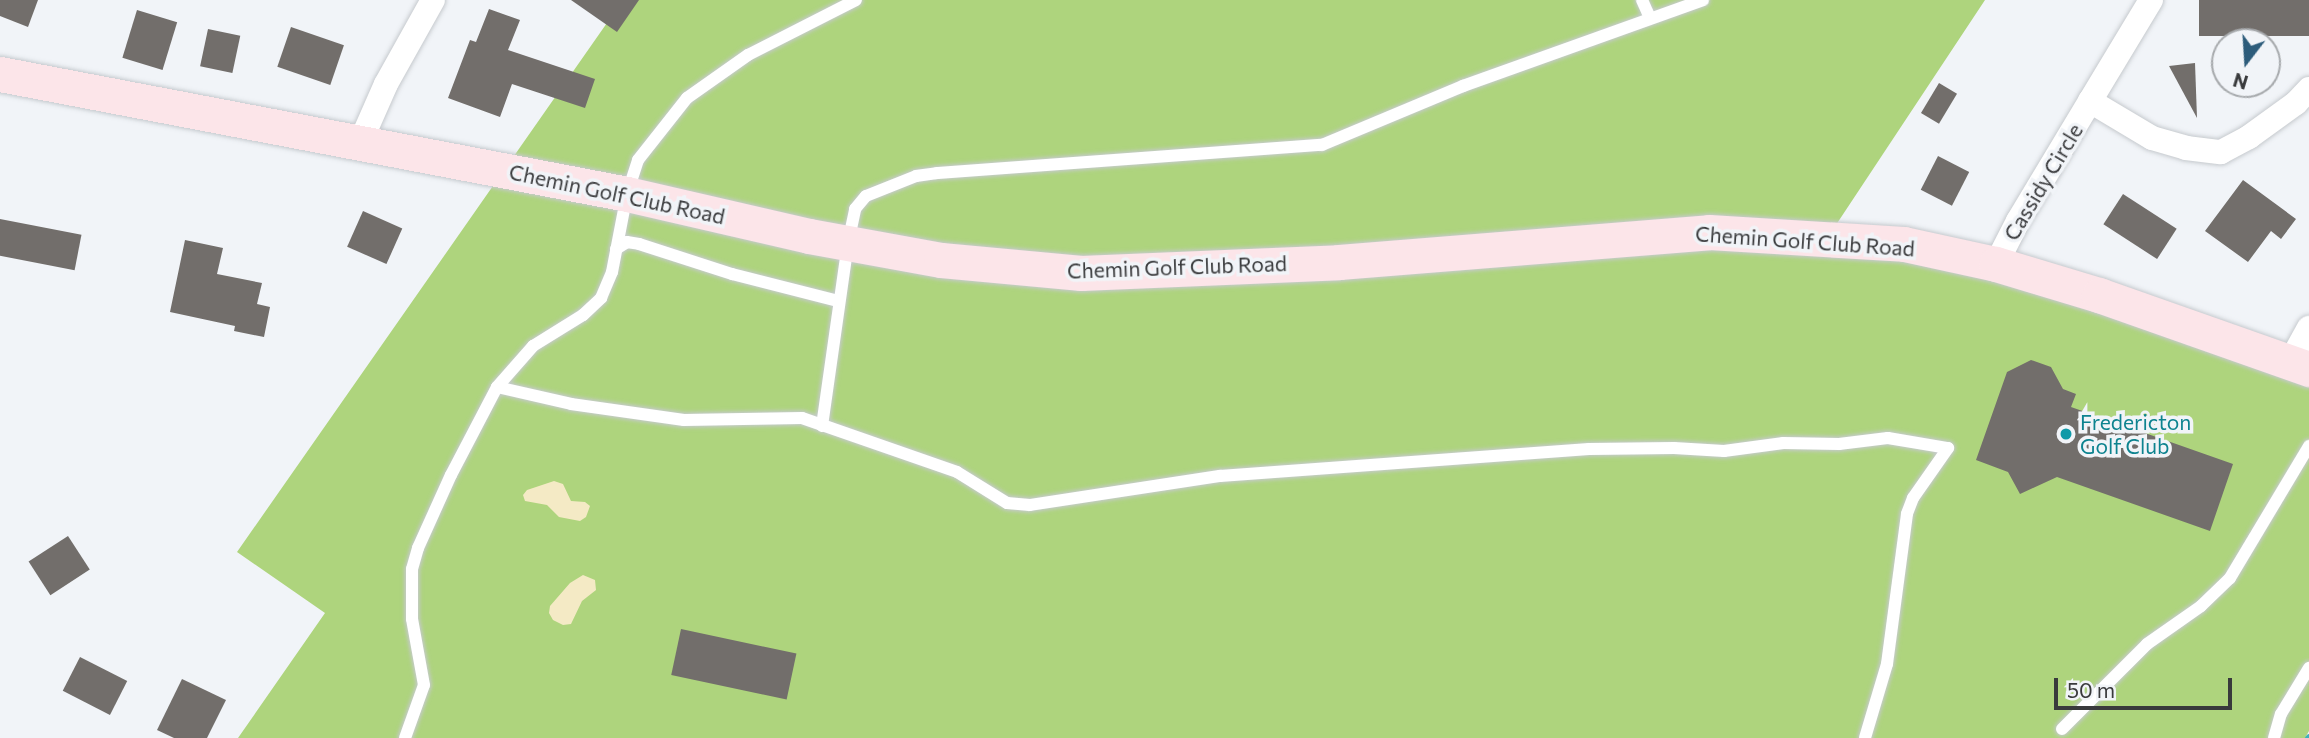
<!DOCTYPE html>
<html>
<head>
<meta charset="utf-8">
<style>
	body { margin:0 }
	#map { position:relative; width:2309px; height:738px; overflow:hidden; background:#f1f4f8; font-family:Commissioner,sans-serif }
	div>[style] { position:absolute }
	[style*='--x'] { left:calc(var(--x)*1px); top:calc(var(--y)*1px); width:calc(var(--w)*1px); rotate:calc(var(--a)*1deg) }
	.green>* { inset:0; background:#aed47d }
	.sand>* { inset:0; background:#f4eac5 }
	.stream>* { height:7px; margin:-3.5px; padding:0 3.5px; transform-origin:3.5px; border-radius:3.5px; background:#3fb0ba }
	.building>* { inset:0; background:#726e6b; transform-origin:0 0 }
	.roads { filter:drop-shadow(0 0 2px #c6cace) drop-shadow(0 0 2px #c6cace) }
	.lane>* { height:12px; margin:-6px; padding:0 6px; transform-origin:6px; border-radius:6px; background:#fff }
	.street>* { height:24px; margin:-12px; padding:0 12px; transform-origin:12px; border-radius:12px; background:#fff }
	.secondary>* { height:35px; margin:-17.5px; padding:0 17.5px; transform-origin:17.5px; border-radius:17.5px; background:#fce5e9 }
	.dots>* { width:19px; height:19px; translate:-50% -50%; box-sizing:border-box; border:4px solid #f1f4f8; border-radius:50% }
	span { translate:-50% -50%; white-space:nowrap; text-align:center; line-height:1.15; -webkit-text-stroke:7px #f1f4f8; paint-order:stroke }
	.street-label { font-size:21px; color:#393a3c }
	.culture-label { font-size:21px; color:#0d838f }
	.left { translate:0 -50%; text-align:left }
	.north { position:absolute; left:2211px; top:28px; width:70px; height:70px; box-sizing:border-box; background:#f1f4f8; border:2px solid #a7aaad; border-radius:50%; rotate:197deg; font-size:19px; font-weight:700; line-height:28px; text-align:center; color:#393a3c }
	.north::after { content:''; display:block; margin:auto; width:24px; height:32px; background:#2d5c7b; clip-path:polygon(50% 0,100% 100%,50% 72%,0 100%) }
	.scale { position:absolute; left:2054px; top:678px; width:178px; height:32px; box-sizing:border-box; border:4px solid #393a3c; border-top:0; padding-left:9px; font-size:21px; line-height:24px; white-space:nowrap; color:#393a3c; -webkit-text-stroke:5px #f1f4f8; paint-order:stroke }
</style>
</head>
<body>
<div id="map">
	<div class="green">
		<div style="clip-path:polygon(623px 0,1985px 0,1828px 237px,1904px 244px,2309px 369px,2309px 731px,2305px 738px,238px 738px,325px 613px,237px 552px)"></div>
	</div>
	<div class="sand">
		<div style="clip-path:polygon(554px 481px,563px 484px,571px 501px,585px 502px,590px 506px,586px 517px,580px 521px,559px 517px,547px 505px,525px 501px,523px 495px,527px 490px)"></div>
		<div style="clip-path:polygon(583px 575px,595px 580px,596px 590px,582px 601px,571px 624px,563px 625px,553px 620px,549px 613px,550px 606px,570px 583px)"></div>
	</div>
	<div class="stream">
		<div style="--x:2308;--y:738;--w:1;--a:-45"></div>
	</div>
	<div class="building">
		<div style="clip-path:polygon(0 0,38px 0,28px 27px,0 16px)"></div>
		<div style="clip-path:polygon(571px 0,639px 0,617px 32px)"></div>
		<div style="left:2199px;top:0;width:110px;height:36px"></div>
		<div style="clip-path:polygon(489px 9px,520px 20px,508px 50px,595px 79px,585px 108px,512px 84px,500px 117px,448px 98px,470px 40px,476px 42px)"></div>
		<div style="left:137px;top:10px;width:42px;height:50px;rotate:17deg"></div>
		<div style="left:291px;top:27px;width:56px;height:42px;rotate:19deg"></div>
		<div style="left:208px;top:29px;width:33px;height:38px;rotate:12deg"></div>
		<div style="clip-path:polygon(2195px 63px,2197px 118px,2169px 66px)"></div>
		<div style="left:1939px;top:83px;width:21px;height:35px;rotate:31deg"></div>
		<div style="left:1938px;top:156px;width:35px;height:38px;rotate:27deg"></div>
		<div style="clip-path:polygon(2243px 180px,2296px 219px,2281px 239px,2271px 231px,2248px 262px,2205px 231px)"></div>
		<div style="left:2123px;top:194px;width:64px;height:36px;rotate:33deg"></div>
		<div style="left:363px;top:211px;width:43px;height:39px;rotate:24deg"></div>
		<div style="left:0;top:219px;width:83px;height:36px;rotate:11deg"></div>
		<div style="clip-path:polygon(185px 240px,223px 248px,217px 274px,262px 283px,257px 304px,270px 307px,264px 337px,234px 331px,235px 326px,170px 312px)"></div>
		<div style="clip-path:polygon(2031px 360px,2051px 367px,2063px 389px,2076px 394px,2071px 407px,2233px 464px,2210px 531px,2057px 477px,2020px 494px,2008px 472px,1976px 460px,2007px 372px)"></div>
		<div style="left:68px;top:536px;width:40px;height:47px;rotate:57deg"></div>
		<div style="left:681px;top:629px;width:118px;height:47px;rotate:12deg"></div>
		<div style="left:80px;top:657px;width:53px;height:38px;rotate:27deg"></div>
		<div style="clip-path:polygon(182px 679px,226px 700px,207px 738px,174px 738px,157px 730px)"></div>
	</div>
	<div class="roads">
		<div class="lane">
			<div style="--x:1642;--y:0;--w:20;--a:66"></div>
			<div style="--x:616;--y:249;--w:13;--a:-32"></div>
			<div style="--x:627;--y:242;--w:12;--a:9"></div>
			<div style="--x:639;--y:244;--w:98;--a:17.9"></div>
			<div style="--x:732;--y:274;--w:109;--a:14.3"></div>
			<div style="--x:497;--y:387;--w:76;--a:12.9"></div>
			<div style="--x:571;--y:404;--w:114;--a:8.1"></div>
			<div style="--x:684;--y:420;--w:118;--a:-1"></div>
			<div style="--x:802;--y:418;--w:164;--a:19.2"></div>
			<div style="--x:957;--y:472;--w:59;--a:31.8"></div>
			<div style="--x:1007;--y:503;--w:23;--a:5"></div>
			<div style="--x:1030;--y:505;--w:192;--a:-8.7"></div>
			<div style="--x:1220;--y:476;--w:370;--a:-4.2"></div>
			<div style="--x:1589;--y:449;--w:85;--a:-0.7"></div>
			<div style="--x:1674;--y:448;--w:50;--a:3.4"></div>
			<div style="--x:1724;--y:451;--w:60;--a:-7.7"></div>
			<div style="--x:1783;--y:443;--w:56;--a:1"></div>
			<div style="--x:1839;--y:444;--w:49;--a:-7"></div>
			<div style="--x:1888;--y:438;--w:61;--a:9.5"></div>
			<div style="--x:1948;--y:448;--w:61;--a:125"></div>
			<div style="--x:1913;--y:498;--w:17;--a:111"></div>
			<div style="--x:1907;--y:514;--w:151;--a:97.6"></div>
			<div style="--x:1887;--y:664;--w:77;--a:106.6"></div>
			<div style="--x:822;--y:426;--w:185;--a:-81.9"></div>
			<div style="--x:848;--y:243;--w:35;--a:-78"></div>
			<div style="--x:855;--y:209;--w:17;--a:-50"></div>
			<div style="--x:866;--y:196;--w:54;--a:-21.8"></div>
			<div style="--x:916;--y:176;--w:21;--a:-8"></div>
			<div style="--x:937;--y:173;--w:386;--a:-4.2"></div>
			<div style="--x:1322;--y:145;--w:153;--a:-22.7"></div>
			<div style="--x:1463;--y:86;--w:255;--a:-19.7"></div>
			<div style="--x:2062;--y:729;--w:120;--a:-45"></div>
			<div style="--x:2147;--y:644;--w:66;--a:-35.1"></div>
			<div style="--x:2201;--y:606;--w:40;--a:-44"></div>
			<div style="--x:2230;--y:578;--w:154;--a:-59.1"></div>
			<div style="--x:405;--y:738;--w:56;--a:-70.3"></div>
			<div style="--x:424;--y:685;--w:67;--a:-100.3"></div>
			<div style="--x:412;--y:619;--w:50;--a:-90"></div>
			<div style="--x:412;--y:569;--w:22;--a:-74"></div>
			<div style="--x:418;--y:548;--w:80;--a:-65.7"></div>
			<div style="--x:451;--y:475;--w:99;--a:-62.4"></div>
			<div style="--x:497;--y:387;--w:55;--a:-48.7"></div>
			<div style="--x:533;--y:346;--w:59;--a:-31.8"></div>
			<div style="--x:583;--y:315;--w:25;--a:-43"></div>
			<div style="--x:601;--y:298;--w:28;--a:-67"></div>
			<div style="--x:612;--y:272;--w:79;--a:-79.1"></div>
			<div style="--x:627;--y:194;--w:36;--a:-72"></div>
			<div style="--x:638;--y:160;--w:79;--a:-51.7"></div>
			<div style="--x:687;--y:98;--w:75;--a:-35.2"></div>
			<div style="--x:748;--y:55;--w:121;--a:-27"></div>
			<div style="--x:2274;--y:738;--w:25;--a:-74"></div>
			<div style="--x:2281;--y:714;--w:54;--a:-58.7"></div>
		</div>
		<div class="street">
			<div style="--x:2151;--y:0;--w:118;--a:121.1"></div>
			<div style="--x:2090;--y:101;--w:72;--a:30.8"></div>
			<div style="--x:2152;--y:138;--w:35;--a:16"></div>
			<div style="--x:2186;--y:148;--w:35;--a:7"></div>
			<div style="--x:2221;--y:152;--w:32;--a:-28"></div>
			<div style="--x:2249;--y:137;--w:58;--a:-35.9"></div>
			<div style="--x:2296;--y:103;--w:19;--a:-47"></div>
			<div style="--x:360;--y:143;--w:64;--a:-66.2"></div>
			<div style="--x:386;--y:84;--w:96;--a:-60.8"></div>
			<div style="--x:1996;--y:264;--w:48;--a:-62.9"></div>
			<div style="--x:2018;--y:221;--w:140;--a:-59"></div>
			<div style="--x:2290;--y:362;--w:39;--a:-61"></div>
		</div>
		<div class="secondary">
			<div style="--x:0;--y:74;--w:638;--a:10.83"></div>
			<div style="--x:627;--y:194;--w:187;--a:13"></div>
			<div style="--x:809;--y:236;--w:134;--a:10.3"></div>
			<div style="--x:941;--y:260;--w:141;--a:5.3"></div>
			<div style="--x:1081;--y:273;--w:258;--a:-2.4"></div>
			<div style="--x:1339;--y:262;--w:371;--a:-4.6"></div>
			<div style="--x:1709;--y:232;--w:195;--a:3.5"></div>
			<div style="--x:1904;--y:244;--w:94;--a:12.3"></div>
			<div style="--x:1996;--y:264;--w:108;--a:16.8"></div>
			<div style="--x:2099;--y:295;--w:223;--a:19.4"></div>
		</div>
	</div>
	<div class="dots">
		<div style="left:2066px;top:434px;background:#0f9aa8"></div>
	</div>
	<div class="street-label">
		<span style="left:2043px;top:182px;rotate:-59deg">Cassidy Circle</span>
		<span style="left:617px;top:194px;rotate:12deg">Chemin Golf Club Road</span>
		<span style="left:1805px;top:241px;rotate:4deg">Chemin Golf Club Road</span>
		<span style="left:1177px;top:267px;rotate:-2deg">Chemin Golf Club Road</span>
	</div>
	<div class="culture-label">
		<span class="left" style="left:2080px;top:434px">Fredericton<br>Golf Club</span>
	</div>
	<div class="north">N</div>
	<div class="scale">50 m</div>
</div>
</body>
</html>
